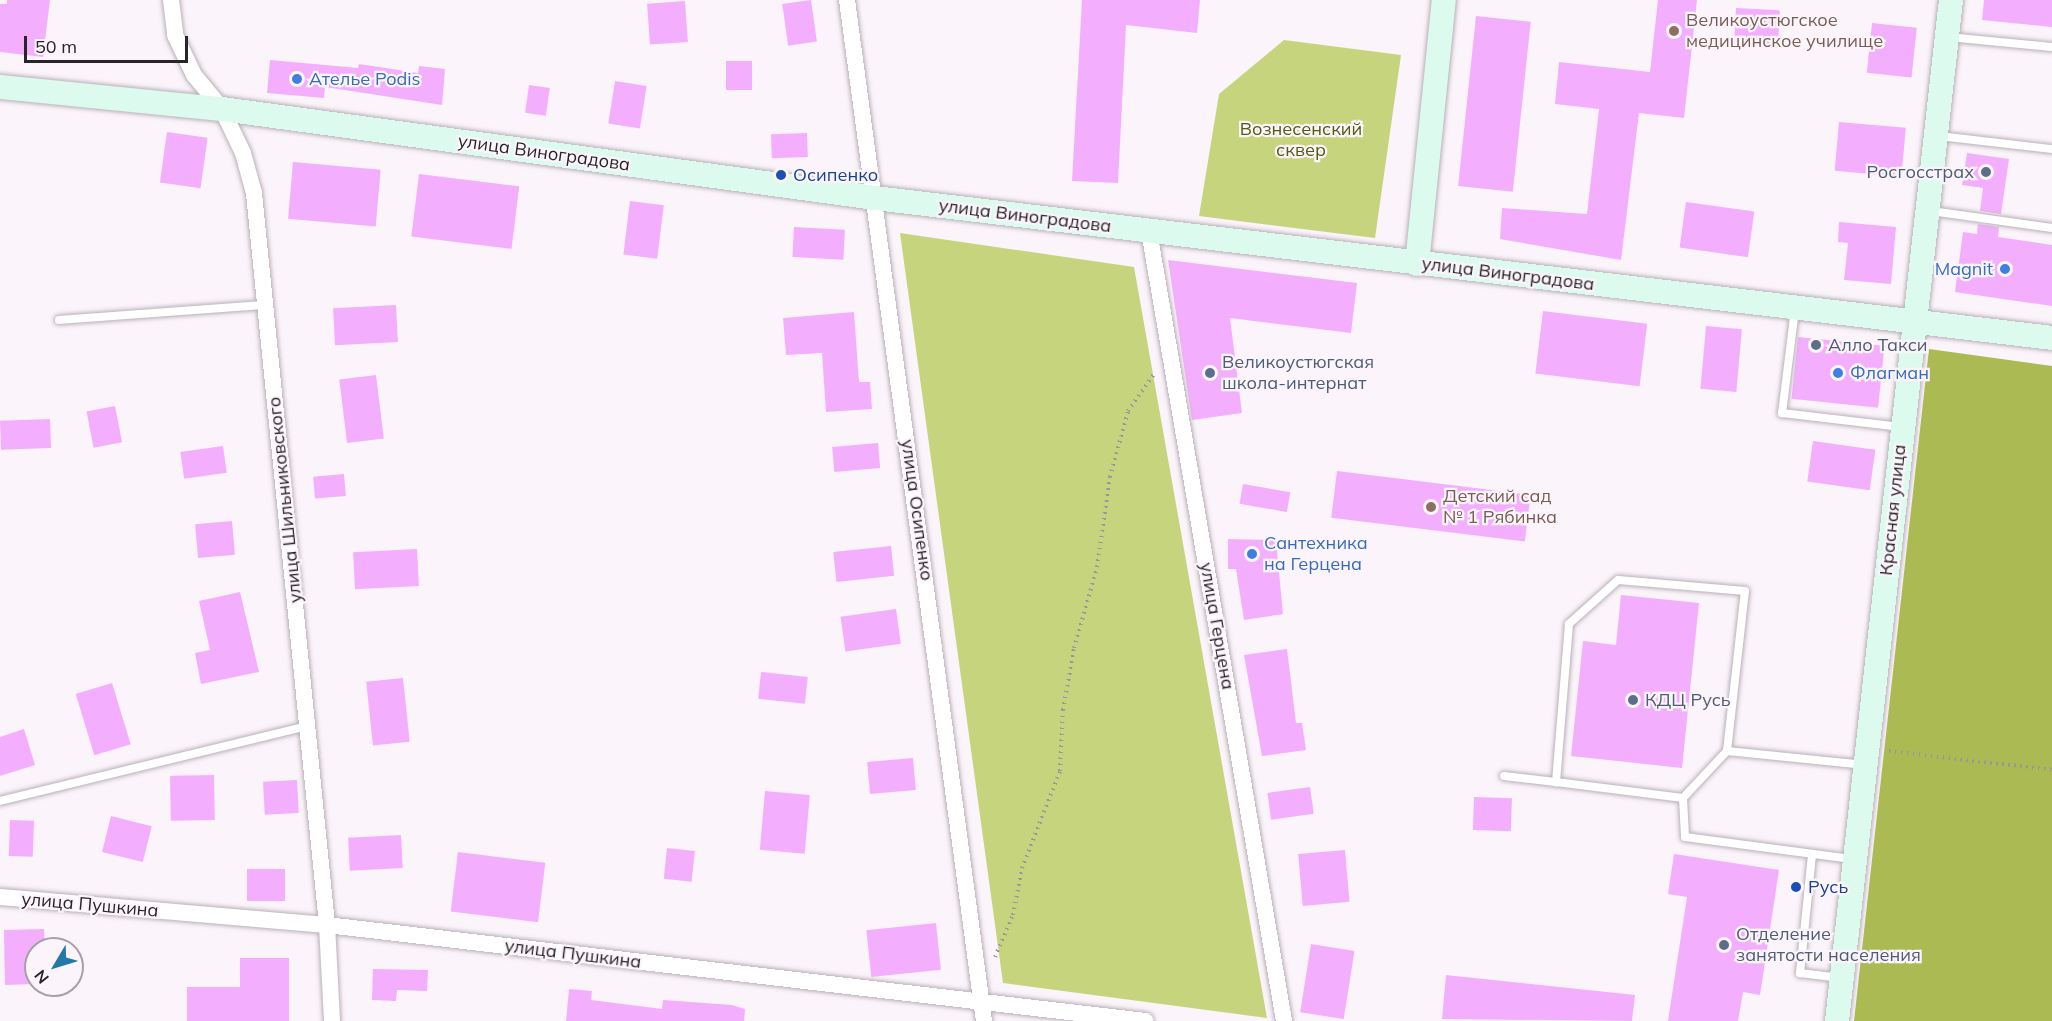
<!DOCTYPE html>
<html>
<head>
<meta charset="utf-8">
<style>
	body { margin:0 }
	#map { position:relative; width:2052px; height:1021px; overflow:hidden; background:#fcf4fb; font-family:Mulish,sans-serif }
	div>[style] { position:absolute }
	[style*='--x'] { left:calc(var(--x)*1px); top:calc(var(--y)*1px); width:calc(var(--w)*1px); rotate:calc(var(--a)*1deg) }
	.green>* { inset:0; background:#c7d47e }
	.forest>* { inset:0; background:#acba53 }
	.building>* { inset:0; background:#f3affd; transform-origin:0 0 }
	.path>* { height:4px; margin-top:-2px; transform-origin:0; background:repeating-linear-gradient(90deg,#9c969b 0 1.5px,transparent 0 6px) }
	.roads { filter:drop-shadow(0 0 2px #b9b1b8) drop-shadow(0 0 2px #b9b1b8) }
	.lane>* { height:8px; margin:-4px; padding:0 4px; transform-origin:4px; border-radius:4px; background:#fff }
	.street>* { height:16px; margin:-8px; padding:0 8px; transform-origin:8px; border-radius:8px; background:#fff }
	.secondary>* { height:24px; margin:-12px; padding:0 12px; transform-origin:12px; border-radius:12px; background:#dcfaee }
	.dots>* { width:16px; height:16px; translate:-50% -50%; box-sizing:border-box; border:3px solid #fcf4fb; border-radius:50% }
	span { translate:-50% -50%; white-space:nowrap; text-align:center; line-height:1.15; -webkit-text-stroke:4.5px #fcf4fb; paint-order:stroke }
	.education-label { font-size:18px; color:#785e54 }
	.left { translate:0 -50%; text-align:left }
	.shop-label { font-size:18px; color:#366cbe }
	.right { translate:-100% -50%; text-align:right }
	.park-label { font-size:18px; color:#535c10 }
	.street-label { font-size:18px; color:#282528 }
	.service-label { font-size:18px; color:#4e5e75 }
	.transit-label { font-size:18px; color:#164399 }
	.north { position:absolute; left:24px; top:937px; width:60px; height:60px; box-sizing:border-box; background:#fcf4fb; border:2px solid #a7a1a7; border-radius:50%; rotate:232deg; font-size:16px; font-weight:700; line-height:24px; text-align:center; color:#282528 }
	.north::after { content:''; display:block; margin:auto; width:21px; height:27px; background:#2278a7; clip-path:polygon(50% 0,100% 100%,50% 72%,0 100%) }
	.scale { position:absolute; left:24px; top:36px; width:164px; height:27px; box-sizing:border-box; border:3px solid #282528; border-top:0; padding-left:8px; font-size:18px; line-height:21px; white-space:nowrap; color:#282528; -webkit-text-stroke:4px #fcf4fb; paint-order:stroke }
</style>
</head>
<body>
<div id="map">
	<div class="green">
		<div style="clip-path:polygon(1284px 40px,1401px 55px,1375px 238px,1199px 216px,1219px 94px)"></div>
		<div style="clip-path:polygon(900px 233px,1134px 267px,1267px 1018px,1003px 983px)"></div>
	</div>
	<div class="forest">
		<div style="clip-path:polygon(1929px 349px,2052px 366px,2052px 1021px,1854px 1021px)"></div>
	</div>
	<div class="building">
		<div style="clip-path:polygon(7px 0,50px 0,43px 57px,0 52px,0 4px,7px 4px)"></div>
		<div style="left:811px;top:0;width:42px;height:29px;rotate:82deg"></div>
		<div style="clip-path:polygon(1082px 0,1200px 0,1197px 33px,1126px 25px,1118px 183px,1072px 181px)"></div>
		<div style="clip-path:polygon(1658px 0,1697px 0,1684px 118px,1639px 113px,1621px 260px,1500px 239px,1502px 208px,1587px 214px,1599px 109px,1555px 104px,1559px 62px,1650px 72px)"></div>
		<div style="clip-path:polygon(1984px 0,2052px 0,2052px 27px,1982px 20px)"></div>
		<div style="left:685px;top:1px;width:41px;height:38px;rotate:86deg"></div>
		<div style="left:1736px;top:8px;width:44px;height:34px;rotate:3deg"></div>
		<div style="left:1476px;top:16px;width:55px;height:171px;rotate:6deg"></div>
		<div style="left:1872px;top:23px;width:45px;height:50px;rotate:6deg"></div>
		<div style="clip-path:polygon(270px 60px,358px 68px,359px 64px,418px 73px,419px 66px,445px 69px,442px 105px,325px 87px,324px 98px,267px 93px)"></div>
		<div style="left:726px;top:61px;width:26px;height:29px"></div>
		<div style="left:615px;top:81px;width:32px;height:43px;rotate:9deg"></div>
		<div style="left:529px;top:85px;width:21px;height:28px;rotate:8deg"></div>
		<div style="left:1839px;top:122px;width:67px;height:49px;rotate:5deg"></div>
		<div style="left:167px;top:132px;width:41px;height:51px;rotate:8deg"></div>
		<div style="left:807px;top:133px;width:24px;height:36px;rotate:88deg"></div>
		<div style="clip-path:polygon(1967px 153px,2009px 159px,2001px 214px,1980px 211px,1983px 188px,1962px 185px)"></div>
		<div style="left:293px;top:162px;width:88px;height:57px;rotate:5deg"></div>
		<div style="left:419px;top:174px;width:101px;height:63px;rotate:7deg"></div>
		<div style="left:630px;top:201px;width:34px;height:54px;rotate:7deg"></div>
		<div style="left:1686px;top:202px;width:69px;height:46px;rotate:8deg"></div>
		<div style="clip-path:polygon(1839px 222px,1896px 227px,1891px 284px,1844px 280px,1848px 243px,1838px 242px)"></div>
		<div style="clip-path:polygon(1978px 224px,1999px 227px,1998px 237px,2052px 245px,2052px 306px,1955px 292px,1963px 232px,1977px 234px)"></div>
		<div style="left:794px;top:227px;width:51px;height:30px;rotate:3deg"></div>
		<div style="clip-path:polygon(1168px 260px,1357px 283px,1351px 333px,1230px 318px,1242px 413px,1192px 420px)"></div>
		<div style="left:396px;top:305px;width:37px;height:63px;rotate:87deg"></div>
		<div style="left:1543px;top:311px;width:105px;height:63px;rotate:7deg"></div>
		<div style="clip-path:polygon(854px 312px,859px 382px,870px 382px,872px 409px,826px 412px,822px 353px,786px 355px,783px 318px)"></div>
		<div style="left:1706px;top:326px;width:36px;height:63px;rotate:5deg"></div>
		<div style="left:1798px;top:337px;width:87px;height:62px;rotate:6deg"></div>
		<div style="left:376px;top:375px;width:64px;height:37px;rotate:83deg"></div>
		<div style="left:115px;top:406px;width:37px;height:29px;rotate:79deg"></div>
		<div style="left:50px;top:419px;width:29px;height:50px;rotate:88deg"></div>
		<div style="left:1813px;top:441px;width:63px;height:41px;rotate:8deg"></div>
		<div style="left:878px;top:443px;width:25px;height:46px;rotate:85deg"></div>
		<div style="left:223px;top:446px;width:27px;height:43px;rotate:82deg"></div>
		<div style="left:1337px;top:471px;width:195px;height:47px;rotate:7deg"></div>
		<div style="left:344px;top:474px;width:22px;height:31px;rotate:85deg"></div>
		<div style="left:1243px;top:484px;width:48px;height:20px;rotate:10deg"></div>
		<div style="left:232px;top:521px;width:34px;height:37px;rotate:85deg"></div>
		<div style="clip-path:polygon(1228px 539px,1276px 540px,1283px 614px,1244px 620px,1236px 569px,1228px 569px)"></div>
		<div style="left:891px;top:546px;width:30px;height:58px;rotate:84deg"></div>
		<div style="left:417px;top:549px;width:37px;height:64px;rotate:87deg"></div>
		<div style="clip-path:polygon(240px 592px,259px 672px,201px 684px,195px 653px,210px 650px,199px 601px)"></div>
		<div style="clip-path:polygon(1621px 595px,1699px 603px,1682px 768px,1571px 756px,1583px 641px,1616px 645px)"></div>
		<div style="left:896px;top:609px;width:35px;height:56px;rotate:82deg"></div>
		<div style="clip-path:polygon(1287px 649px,1296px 723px,1302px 723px,1306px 750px,1262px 756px,1244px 655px)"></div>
		<div style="left:761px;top:672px;width:47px;height:27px;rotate:6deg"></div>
		<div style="left:403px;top:678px;width:64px;height:37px;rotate:84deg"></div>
		<div style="left:112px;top:683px;width:64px;height:38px;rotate:73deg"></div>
		<div style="clip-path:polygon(24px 729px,35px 765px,0 776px,0 737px)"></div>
		<div style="left:913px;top:758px;width:32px;height:46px;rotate:85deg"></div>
		<div style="left:214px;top:775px;width:45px;height:44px;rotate:89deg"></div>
		<div style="left:297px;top:780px;width:33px;height:34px;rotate:87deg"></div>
		<div style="left:1310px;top:787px;width:27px;height:43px;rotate:82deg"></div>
		<div style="left:765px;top:791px;width:45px;height:59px;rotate:5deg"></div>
		<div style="left:1474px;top:797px;width:38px;height:33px;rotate:2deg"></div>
		<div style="left:111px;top:816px;width:42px;height:37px;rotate:14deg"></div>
		<div style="left:10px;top:820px;width:24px;height:36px;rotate:2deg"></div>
		<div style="left:401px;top:835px;width:33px;height:53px;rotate:87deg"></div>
		<div style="left:667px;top:848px;width:28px;height:31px;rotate:6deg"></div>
		<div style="left:1345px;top:850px;width:52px;height:47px;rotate:85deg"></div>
		<div style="left:458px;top:852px;width:88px;height:60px;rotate:7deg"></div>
		<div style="clip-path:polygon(1674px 854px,1779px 870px,1760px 995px,1743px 992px,1738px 1021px,1668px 1021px,1687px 897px,1668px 894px)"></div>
		<div style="left:247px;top:869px;width:38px;height:32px"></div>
		<div style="left:936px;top:923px;width:47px;height:70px;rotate:84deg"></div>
		<div style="clip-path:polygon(44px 929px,45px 949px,36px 949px,36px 984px,5px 985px,4px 930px)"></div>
		<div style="left:1311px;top:944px;width:44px;height:69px;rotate:9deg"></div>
		<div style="clip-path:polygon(240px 958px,289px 958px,289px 1021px,187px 1021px,187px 987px,240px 987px)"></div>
		<div style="clip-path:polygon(373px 969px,428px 970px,427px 991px,397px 990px,396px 1001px,372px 1000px)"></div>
		<div style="clip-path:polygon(1446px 975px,1635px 995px,1632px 1021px,1442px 1019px)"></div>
		<div style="clip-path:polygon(569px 989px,592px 991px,591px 1000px,662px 1009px,663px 1000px,732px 1005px,745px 1009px,744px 1021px,566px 1021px)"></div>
	</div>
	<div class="path">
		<div style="--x:1889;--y:751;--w:164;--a:6.6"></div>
		<div style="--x:995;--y:957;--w:46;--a:-66.8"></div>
		<div style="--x:1013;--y:915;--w:48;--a:-79.2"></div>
		<div style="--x:1022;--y:868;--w:104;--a:-68.6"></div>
		<div style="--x:1060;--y:771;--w:61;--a:-87.2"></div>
		<div style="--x:1063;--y:710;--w:63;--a:-79.9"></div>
		<div style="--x:1074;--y:648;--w:84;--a:-74.1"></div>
		<div style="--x:1097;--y:567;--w:91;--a:-81.8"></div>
		<div style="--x:1110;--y:477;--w:68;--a:-74.7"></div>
		<div style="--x:1128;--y:411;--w:45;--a:-54.9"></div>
	</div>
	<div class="roads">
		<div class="lane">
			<div style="--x:1948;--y:37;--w:104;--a:5.5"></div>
			<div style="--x:1939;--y:136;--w:114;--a:6.6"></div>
			<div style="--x:1931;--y:211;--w:122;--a:8"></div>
			<div style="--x:1795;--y:309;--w:105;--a:97.1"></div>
			<div style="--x:1782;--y:413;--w:120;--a:6.7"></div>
			<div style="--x:59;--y:320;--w:207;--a:-4.2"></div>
			<div style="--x:1727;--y:751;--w:161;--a:-83.6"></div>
			<div style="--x:1745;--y:591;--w:127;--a:-175"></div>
			<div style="--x:1618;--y:580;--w:66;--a:138.1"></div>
			<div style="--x:1569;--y:624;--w:159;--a:94.7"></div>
			<div style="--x:1556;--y:782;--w:128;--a:7.2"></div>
			<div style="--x:1683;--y:798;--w:64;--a:-46.9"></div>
			<div style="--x:1727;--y:751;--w:139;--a:5.8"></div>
			<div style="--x:1504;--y:776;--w:52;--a:6.6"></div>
			<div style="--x:1683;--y:798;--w:39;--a:87"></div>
			<div style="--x:1685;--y:837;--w:168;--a:7.5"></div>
			<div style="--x:0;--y:801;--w:316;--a:-13.7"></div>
			<div style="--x:1812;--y:855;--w:119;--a:95.8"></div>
			<div style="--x:1800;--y:973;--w:39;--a:7"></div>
		</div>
		<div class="street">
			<div style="--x:171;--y:0;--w:35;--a:83"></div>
			<div style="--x:175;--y:35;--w:44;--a:64.6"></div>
			<div style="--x:194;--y:75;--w:44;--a:50.5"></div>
			<div style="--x:222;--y:109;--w:49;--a:64.5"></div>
			<div style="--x:243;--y:153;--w:41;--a:74.6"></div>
			<div style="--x:254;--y:193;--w:736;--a:84.3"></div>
			<div style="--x:327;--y:925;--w:96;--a:87"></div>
			<div style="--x:847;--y:0;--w:1030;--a:82.36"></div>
			<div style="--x:1149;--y:231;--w:801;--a:80.3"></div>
			<div style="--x:0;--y:897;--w:328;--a:4.9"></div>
			<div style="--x:327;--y:925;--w:824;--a:6.69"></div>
		</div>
		<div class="secondary">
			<div style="--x:0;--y:87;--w:223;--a:5.7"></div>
			<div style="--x:222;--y:109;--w:659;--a:7.76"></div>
			<div style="--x:875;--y:198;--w:1185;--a:6.78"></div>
			<div style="--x:1417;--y:264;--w:265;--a:-84.2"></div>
			<div style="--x:1837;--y:1021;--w:1027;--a:-83.63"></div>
		</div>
	</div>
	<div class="dots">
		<div style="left:1674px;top:31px;background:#8d6e63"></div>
		<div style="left:297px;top:79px;background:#3f7fe0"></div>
		<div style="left:1986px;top:172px;background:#5c6f8a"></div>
		<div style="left:781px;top:175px;background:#1a4fb4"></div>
		<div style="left:2005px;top:269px;background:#3f7fe0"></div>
		<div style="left:1816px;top:345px;background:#5c6f8a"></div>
		<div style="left:1210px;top:373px;background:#5c6f8a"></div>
		<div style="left:1838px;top:373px;background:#3f7fe0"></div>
		<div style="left:1431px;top:507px;background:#8d6e63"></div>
		<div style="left:1252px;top:554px;background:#3f7fe0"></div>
		<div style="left:1633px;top:700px;background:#5c6f8a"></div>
		<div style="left:1796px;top:887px;background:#1a4fb4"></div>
		<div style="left:1724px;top:945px;background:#5c6f8a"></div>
	</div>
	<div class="education-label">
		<span class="left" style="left:1686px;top:31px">Великоустюгское<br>медицинское училище</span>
		<span class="left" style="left:1443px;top:507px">Детский сад<br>№ 1 Рябинка</span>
	</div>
	<div class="shop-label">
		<span class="left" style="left:309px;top:79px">Ателье Podis</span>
		<span class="right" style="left:1993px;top:269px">Magnit</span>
		<span class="left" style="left:1850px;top:373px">Флагман</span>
		<span class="left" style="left:1264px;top:554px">Сантехника<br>на Герцена</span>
	</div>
	<div class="park-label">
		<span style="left:1301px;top:140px">Вознесенский<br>сквер</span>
	</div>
	<div class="street-label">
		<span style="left:544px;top:153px;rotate:8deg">улица Виноградова</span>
		<span style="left:1025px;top:216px;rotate:7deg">улица Виноградова</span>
		<span style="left:1508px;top:274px;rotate:7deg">улица Виноградова</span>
		<span style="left:285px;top:500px;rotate:-96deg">улица Шильниковского</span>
		<span style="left:917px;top:510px;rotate:82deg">улица Осипенко</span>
		<span style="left:1893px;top:510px;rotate:-84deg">Красная улица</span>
		<span style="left:1217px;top:626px;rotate:80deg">улица Герцена</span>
		<span style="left:90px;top:905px;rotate:5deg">улица Пушкина</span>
		<span style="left:573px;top:954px;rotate:7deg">улица Пушкина</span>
	</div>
	<div class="service-label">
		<span class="right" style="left:1974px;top:172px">Росгосстрах</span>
		<span class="left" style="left:1828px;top:345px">Алло Такси</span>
		<span class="left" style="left:1222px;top:373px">Великоустюгская<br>школа-интернат</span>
		<span class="left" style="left:1645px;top:700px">КДЦ Русь</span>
		<span class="left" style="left:1736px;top:945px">Отделение<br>занятости населения</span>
	</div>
	<div class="transit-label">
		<span class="left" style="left:793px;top:175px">Осипенко</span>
		<span class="left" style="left:1808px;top:887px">Русь</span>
	</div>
	<div class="north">N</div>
	<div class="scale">50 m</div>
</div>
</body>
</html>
